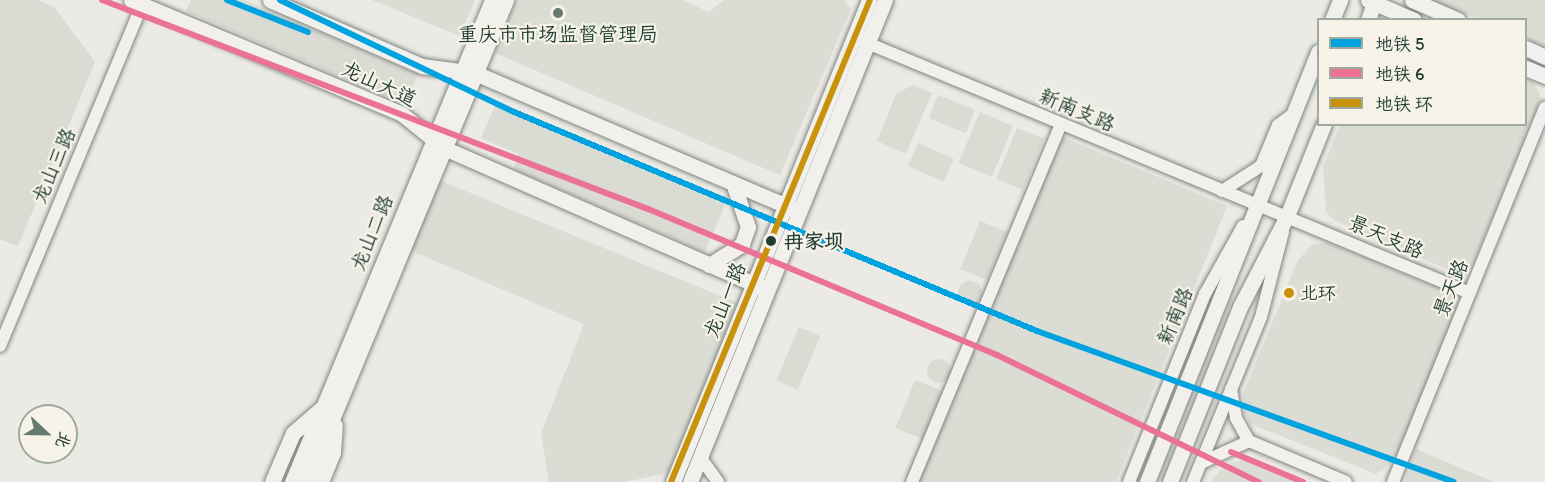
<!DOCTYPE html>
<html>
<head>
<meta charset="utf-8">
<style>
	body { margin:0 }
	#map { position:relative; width:1545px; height:482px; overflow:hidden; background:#ebeae4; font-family:Itim,"LXGW WenKai TC",sans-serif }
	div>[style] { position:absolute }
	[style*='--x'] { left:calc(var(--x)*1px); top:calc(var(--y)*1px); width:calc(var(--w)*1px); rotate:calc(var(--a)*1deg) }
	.built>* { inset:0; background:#dbdcd3 }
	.green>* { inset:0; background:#dadbd2; transform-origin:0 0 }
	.round { border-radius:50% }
	.roads { filter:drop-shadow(0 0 2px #808581) drop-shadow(0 0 2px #808581) }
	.minor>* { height:12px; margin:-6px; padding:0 6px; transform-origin:6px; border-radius:6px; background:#f1f0ec }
	.major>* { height:15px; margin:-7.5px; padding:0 7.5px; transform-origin:7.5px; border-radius:7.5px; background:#f1f0ec }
	.metro-1>* { height:6px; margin:-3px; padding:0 3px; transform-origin:3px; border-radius:3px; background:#00a3e0 }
	.metro-2>* { height:6px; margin:-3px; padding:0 3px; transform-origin:3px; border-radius:3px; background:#eb7294 }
	.metro-3>* { height:6px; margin:-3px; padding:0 3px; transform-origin:3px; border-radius:3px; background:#c8930a }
	.dots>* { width:16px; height:16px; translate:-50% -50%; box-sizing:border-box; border:3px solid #f7f3e8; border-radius:50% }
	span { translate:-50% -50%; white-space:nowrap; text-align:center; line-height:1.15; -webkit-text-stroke:4.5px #f7f3e8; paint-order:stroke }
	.bus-label { font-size:18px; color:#1f3d34 }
	.left { translate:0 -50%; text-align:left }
	.poi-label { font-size:20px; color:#1f3d34 }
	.street-label { font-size:20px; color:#1f3d34 }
	.stop-label { font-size:20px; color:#1f3d34; font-weight:700 }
	.legend { position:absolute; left:1317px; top:18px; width:210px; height:108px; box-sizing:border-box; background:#f7f3e8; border:2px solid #a1aaa0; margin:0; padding:8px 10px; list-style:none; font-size:18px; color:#1f3d34 }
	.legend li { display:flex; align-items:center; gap:12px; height:30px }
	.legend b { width:30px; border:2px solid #a1aaa0 }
	.north { position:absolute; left:18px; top:404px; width:60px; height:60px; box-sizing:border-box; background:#f7f3e8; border:2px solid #a1aaa0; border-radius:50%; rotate:112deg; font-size:16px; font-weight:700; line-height:24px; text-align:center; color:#1f3d34 }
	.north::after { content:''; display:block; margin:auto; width:21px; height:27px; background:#667a72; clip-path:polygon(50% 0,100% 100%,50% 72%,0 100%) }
</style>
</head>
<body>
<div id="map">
	<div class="built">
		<div style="clip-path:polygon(372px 0,475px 0,460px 36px)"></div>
		<div style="clip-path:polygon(517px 0,682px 0,709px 12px,724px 0,844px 0,851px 9px,780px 175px,495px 53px)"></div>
		<div style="clip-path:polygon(1430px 0,1545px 0,1545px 47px,1526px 39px,1526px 20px,1477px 19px)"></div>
		<div style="clip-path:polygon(1526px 78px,1534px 82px,1541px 98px,1472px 266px,1456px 273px,1334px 220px,1326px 212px,1323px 167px,1340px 125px,1526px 124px)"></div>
		<div style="clip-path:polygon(1051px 132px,1227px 206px,1116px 482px,904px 482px)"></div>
		<div style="clip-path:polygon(439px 180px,740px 304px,672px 472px,625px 482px,549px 482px,541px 433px,584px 324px,409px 250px)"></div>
		<div style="clip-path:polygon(1328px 242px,1455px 295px,1459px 305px,1395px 460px,1376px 474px,1251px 424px,1244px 411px,1243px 394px,1297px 262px,1311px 245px)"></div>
		<div style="clip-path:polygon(1246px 459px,1254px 460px,1309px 482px,1210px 482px,1225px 465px)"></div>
	</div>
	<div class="green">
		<div style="clip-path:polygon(0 0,37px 0,54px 7px,95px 62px,18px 246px,0 239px)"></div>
		<div style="clip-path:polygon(191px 0,244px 0,418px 74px,405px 104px,186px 11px)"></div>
		<div style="clip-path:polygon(913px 85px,932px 93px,906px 154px,877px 141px,896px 94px)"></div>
		<div style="left:938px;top:95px;width:40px;height:25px;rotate:22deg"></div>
		<div style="clip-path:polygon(497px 101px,727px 200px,705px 252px,513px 169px,519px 154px,481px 138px)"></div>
		<div style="left:980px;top:112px;width:36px;height:55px;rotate:23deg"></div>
		<div style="left:1017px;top:128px;width:29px;height:55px;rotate:22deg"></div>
		<div style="left:918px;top:143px;width:39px;height:25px;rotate:24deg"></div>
		<div style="left:458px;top:199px;width:52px;height:28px;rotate:23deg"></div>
		<div style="left:980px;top:221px;width:29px;height:52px;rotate:22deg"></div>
		<div style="left:446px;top:227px;width:52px;height:28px;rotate:23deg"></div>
		<div class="round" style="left:958px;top:281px;width:24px;height:24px"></div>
		<div style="left:799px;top:327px;width:23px;height:58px;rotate:23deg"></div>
		<div class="round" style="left:927px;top:359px;width:24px;height:24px"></div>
		<div style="left:915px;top:380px;width:29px;height:52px;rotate:22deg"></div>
		<div style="clip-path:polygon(1416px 449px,1494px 482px,1405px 482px)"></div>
	</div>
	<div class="roads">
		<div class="minor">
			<div style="--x:860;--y:40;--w:660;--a:22.53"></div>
			<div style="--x:1222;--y:191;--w:46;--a:-32.7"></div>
			<div style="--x:1261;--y:166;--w:44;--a:-67.5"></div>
			<div style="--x:1278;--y:125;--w:19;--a:-36"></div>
			<div style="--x:0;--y:346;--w:375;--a:-67.4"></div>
			<div style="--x:1231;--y:389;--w:29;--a:80"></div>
			<div style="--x:1236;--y:418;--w:26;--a:61"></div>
			<div style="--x:1249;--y:441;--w:105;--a:22.9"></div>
			<div style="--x:700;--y:457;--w:31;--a:54"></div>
			<div style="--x:1201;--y:463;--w:53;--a:-24.6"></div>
			<div style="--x:912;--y:482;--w:388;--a:-67.4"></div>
			<div style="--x:1129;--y:482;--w:203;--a:-68"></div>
			<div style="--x:1205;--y:294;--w:78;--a:-60.8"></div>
			<div style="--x:1193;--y:482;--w:178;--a:-67.6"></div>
			<div style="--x:1261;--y:317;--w:88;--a:-75.5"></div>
			<div style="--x:1393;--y:482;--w:404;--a:-67.9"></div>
		</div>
		<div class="major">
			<div style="--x:131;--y:0;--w:294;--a:22.8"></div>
			<div style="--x:402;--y:114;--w:54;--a:39"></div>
			<div style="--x:444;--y:148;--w:353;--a:23.7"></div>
			<div style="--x:270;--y:0;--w:166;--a:23.5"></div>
			<div style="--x:422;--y:66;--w:53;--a:7.5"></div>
			<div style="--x:475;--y:73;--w:352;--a:23.1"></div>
			<div style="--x:1368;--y:0;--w:50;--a:23.5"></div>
			<div style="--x:1412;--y:0;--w:50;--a:23.5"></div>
			<div style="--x:1332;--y:20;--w:22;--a:-68"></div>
			<div style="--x:1368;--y:20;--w:21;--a:-71"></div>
			<div style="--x:1526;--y:48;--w:21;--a:25"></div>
			<div style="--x:1526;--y:68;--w:21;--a:23"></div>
			<div style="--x:709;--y:265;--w:39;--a:-32"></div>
			<div style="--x:742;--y:244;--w:18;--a:-71"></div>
			<div style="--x:748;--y:227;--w:46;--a:-108.8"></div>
			<div style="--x:272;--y:482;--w:53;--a:-66.8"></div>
			<div style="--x:293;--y:433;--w:37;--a:-41"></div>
			<div style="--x:292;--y:482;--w:522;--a:-67.46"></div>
			<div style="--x:306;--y:482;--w:522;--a:-67.46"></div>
			<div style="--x:321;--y:482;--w:32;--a:-68"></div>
			<div style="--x:333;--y:452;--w:27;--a:-86"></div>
			<div style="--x:673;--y:482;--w:520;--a:-67.87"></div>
			<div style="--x:690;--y:482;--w:520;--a:-67.97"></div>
			<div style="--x:1147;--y:482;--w:463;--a:-68.3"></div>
			<div style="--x:1170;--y:482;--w:188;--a:-68.2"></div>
			<div style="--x:1240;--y:307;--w:102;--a:-62.7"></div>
			<div style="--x:1287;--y:216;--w:99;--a:-68.1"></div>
		</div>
	</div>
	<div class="metro-1">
		<div style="--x:227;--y:0;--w:87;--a:21.6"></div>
		<div style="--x:280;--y:0;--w:259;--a:25.6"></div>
		<div style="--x:514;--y:112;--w:567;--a:22.72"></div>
		<div style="--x:1037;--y:331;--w:443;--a:19.9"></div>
	</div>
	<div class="metro-2">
		<div style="--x:102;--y:0;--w:585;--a:20.95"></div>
		<div style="--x:648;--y:209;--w:378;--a:22.7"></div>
		<div style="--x:997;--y:355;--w:291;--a:25.9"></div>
		<div style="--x:1231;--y:452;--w:78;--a:22.6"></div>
	</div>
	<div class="metro-3">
		<div style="--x:671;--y:482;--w:521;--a:-67.57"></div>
	</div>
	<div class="dots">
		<div style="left:558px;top:13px;background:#667a72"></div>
		<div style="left:771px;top:241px;background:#1f3d34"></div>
		<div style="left:1289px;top:293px;background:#cc910a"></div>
	</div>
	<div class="bus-label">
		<span class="left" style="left:1300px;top:293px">北环</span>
	</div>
	<div class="poi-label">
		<span style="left:558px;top:34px">重庆市市场监督管理局</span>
	</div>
	<div class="street-label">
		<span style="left:379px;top:84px;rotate:25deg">龙山大道</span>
		<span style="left:1077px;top:110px;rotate:23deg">新南支路</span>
		<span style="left:54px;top:166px;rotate:-67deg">龙山三路</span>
		<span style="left:372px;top:233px;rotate:-68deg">龙山二路</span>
		<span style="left:1386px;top:237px;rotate:23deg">景天支路</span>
		<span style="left:1451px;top:288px;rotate:-68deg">景天路</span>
		<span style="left:725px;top:300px;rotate:-68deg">龙山一路</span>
		<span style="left:1175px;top:316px;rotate:-67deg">新南路</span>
	</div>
	<div class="stop-label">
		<span class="left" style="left:784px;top:241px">冉家坝</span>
	</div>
	<ul class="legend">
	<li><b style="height:8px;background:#00a3e0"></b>地铁 5</li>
	<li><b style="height:8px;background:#eb7294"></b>地铁 6</li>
	<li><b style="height:8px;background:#c8930a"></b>地铁 环</li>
	</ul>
	<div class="north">北</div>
</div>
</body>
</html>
